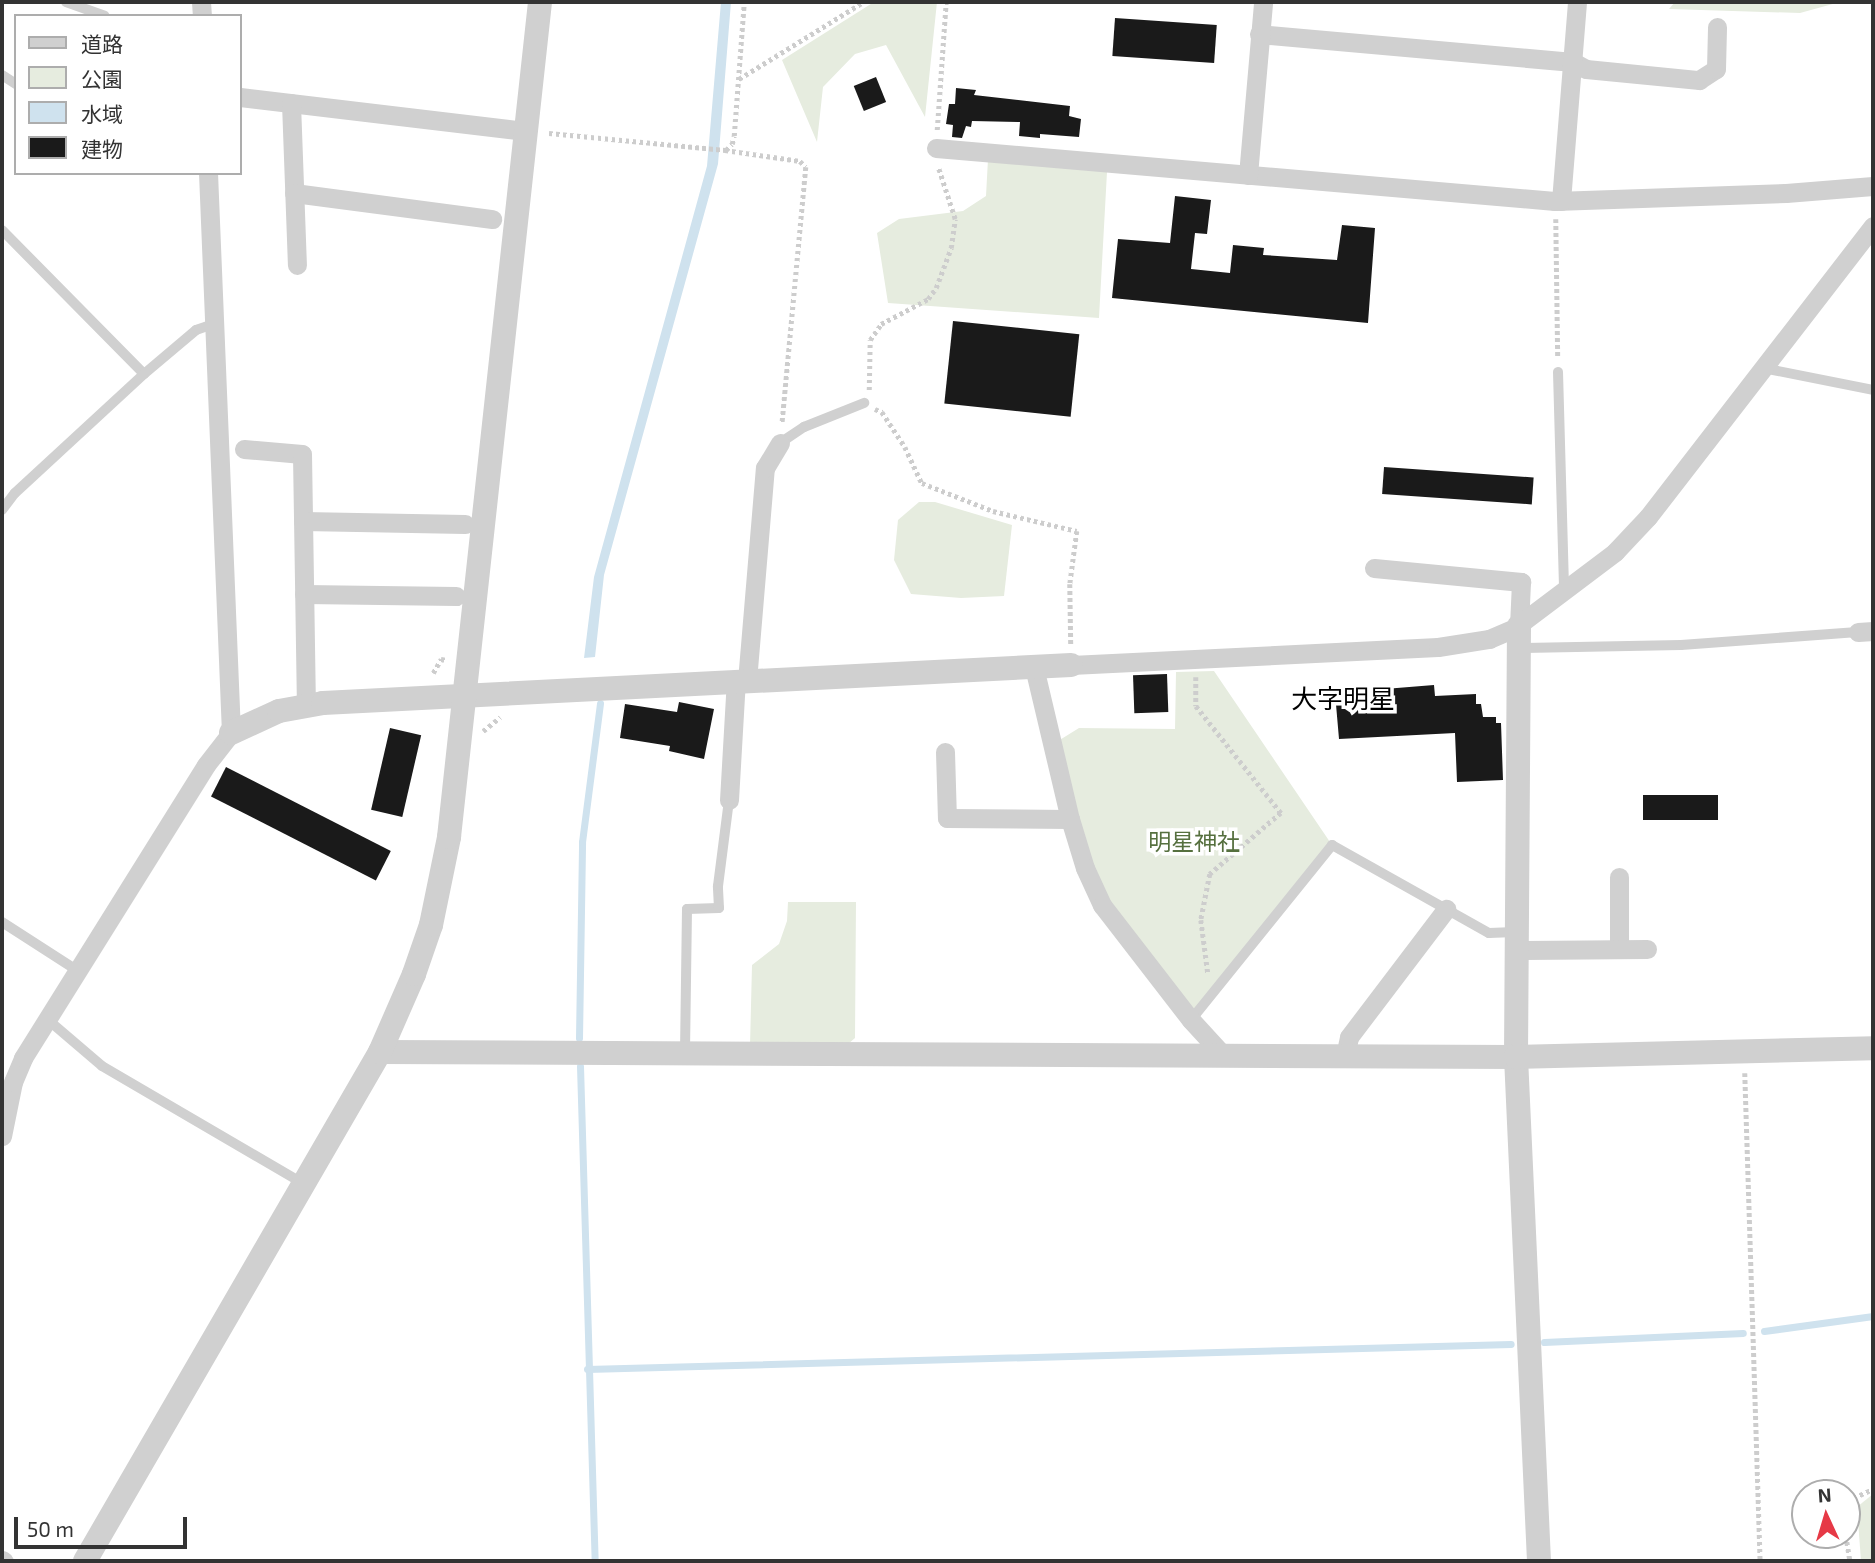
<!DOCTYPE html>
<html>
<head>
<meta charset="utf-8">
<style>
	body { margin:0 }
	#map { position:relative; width:1875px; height:1563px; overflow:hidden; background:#fff; font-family:"Exo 2","Noto Sans JP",sans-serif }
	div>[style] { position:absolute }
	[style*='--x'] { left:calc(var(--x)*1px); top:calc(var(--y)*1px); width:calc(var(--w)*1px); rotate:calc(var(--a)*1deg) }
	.green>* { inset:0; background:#e6ecdf }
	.water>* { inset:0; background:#cfe2ee }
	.stream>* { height:7px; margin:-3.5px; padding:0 3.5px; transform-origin:3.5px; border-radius:3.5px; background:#cfe2ee }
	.building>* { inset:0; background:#1a1a1a; transform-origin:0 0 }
	.path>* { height:4.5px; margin-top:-2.25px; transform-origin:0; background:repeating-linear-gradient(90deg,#cdcdcd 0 3.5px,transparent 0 7px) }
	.service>* { height:10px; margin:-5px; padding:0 5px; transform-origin:5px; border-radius:5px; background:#d0d0d0 }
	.minor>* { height:19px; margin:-9.5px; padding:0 9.5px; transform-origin:9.5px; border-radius:9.5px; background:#d0d0d0 }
	.tertiary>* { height:24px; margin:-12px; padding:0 12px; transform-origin:12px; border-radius:12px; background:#d0d0d0 }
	span { translate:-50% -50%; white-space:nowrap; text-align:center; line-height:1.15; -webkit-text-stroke:7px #fff; paint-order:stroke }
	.park-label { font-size:23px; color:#56703f }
	.quarter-label { font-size:26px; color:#000 }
	.frame { position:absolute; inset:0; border:4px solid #333; pointer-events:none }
	.legend { position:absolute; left:14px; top:14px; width:228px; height:161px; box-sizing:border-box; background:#fff; border:2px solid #adadad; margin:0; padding:9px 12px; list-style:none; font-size:21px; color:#333 }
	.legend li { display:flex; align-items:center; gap:14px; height:35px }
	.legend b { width:35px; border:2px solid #adadad }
	.north { position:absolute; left:1791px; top:1479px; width:70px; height:70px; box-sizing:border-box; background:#fff; border:2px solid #adadad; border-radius:50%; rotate:356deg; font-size:19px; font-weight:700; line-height:28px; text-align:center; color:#333 }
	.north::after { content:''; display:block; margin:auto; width:24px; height:32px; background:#e63946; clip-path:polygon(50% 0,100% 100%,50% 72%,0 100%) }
	.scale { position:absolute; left:14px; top:1517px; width:173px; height:32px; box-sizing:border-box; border:4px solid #333; border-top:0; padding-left:9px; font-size:21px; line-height:24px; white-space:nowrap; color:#333; -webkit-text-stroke:5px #fff; paint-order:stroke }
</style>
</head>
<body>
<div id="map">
	<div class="green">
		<div style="clip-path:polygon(874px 2px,937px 2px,925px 117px,886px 45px,855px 54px,823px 87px,817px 142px,782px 60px)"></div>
		<div style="clip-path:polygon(1675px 2px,1840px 2px,1800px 13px,1669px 9px)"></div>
		<div style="clip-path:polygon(988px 159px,1107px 172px,1099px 318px,888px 303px,877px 233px,899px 219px,963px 211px,986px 196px)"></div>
		<div style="clip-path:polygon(919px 502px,935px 502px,1012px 525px,1004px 596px,961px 598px,911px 594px,894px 560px,898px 520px)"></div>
		<div style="clip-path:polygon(1214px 671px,1332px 845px,1191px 1020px,1102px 905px,1050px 746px,1079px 728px,1175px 729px,1176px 672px)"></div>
		<div style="clip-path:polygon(788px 902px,856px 902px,855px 1038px,848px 1044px,750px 1046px,752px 965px,779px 944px,787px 921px)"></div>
		<div style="clip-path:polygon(1873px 1494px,1873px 1561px,1861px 1561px,1857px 1507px)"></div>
	</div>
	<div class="water">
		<div style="clip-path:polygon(721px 2px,731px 2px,718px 164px,604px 575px,595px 657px,584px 658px,594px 577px,707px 166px)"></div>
	</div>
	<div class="stream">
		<div style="--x:579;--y:1038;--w:196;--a:-89.1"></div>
		<div style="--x:582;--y:842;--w:140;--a:-82.6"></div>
		<div style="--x:580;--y:1066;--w:495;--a:88.3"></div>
		<div style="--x:1764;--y:1331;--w:110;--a:-7.8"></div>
		<div style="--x:1544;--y:1342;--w:199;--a:-2.6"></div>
		<div style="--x:587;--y:1369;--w:924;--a:-1.55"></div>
	</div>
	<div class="building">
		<div style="left:1115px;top:18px;width:102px;height:38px;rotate:4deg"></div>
		<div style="left:876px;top:77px;width:27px;height:24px;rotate:68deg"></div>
		<div style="clip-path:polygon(956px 88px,976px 90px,974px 95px,1070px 106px,1069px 116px,1081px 119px,1079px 137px,1040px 134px,1040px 138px,1019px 136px,1020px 122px,972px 121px,971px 127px,966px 126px,962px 138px,952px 137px,953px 125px,946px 124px,949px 104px,955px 104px)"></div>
		<div style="clip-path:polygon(1175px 196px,1211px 200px,1207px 234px,1195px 233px,1191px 269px,1230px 273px,1233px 245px,1264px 248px,1263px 255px,1337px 260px,1342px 225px,1375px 228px,1368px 323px,1112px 298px,1118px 239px,1170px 243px)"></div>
		<div style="left:953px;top:321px;width:127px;height:83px;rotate:6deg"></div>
		<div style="left:1384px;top:467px;width:150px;height:27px;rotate:4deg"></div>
		<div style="left:1167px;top:674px;width:38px;height:34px;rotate:88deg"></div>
		<div style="clip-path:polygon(1434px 685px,1435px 696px,1476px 694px,1476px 704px,1481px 704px,1483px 717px,1496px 717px,1496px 723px,1501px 723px,1503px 780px,1457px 782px,1455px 733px,1339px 739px,1335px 693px)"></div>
		<div style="clip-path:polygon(679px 702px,714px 709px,704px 759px,669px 751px,670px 746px,620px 738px,625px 704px,677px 712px)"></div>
		<div style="left:390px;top:728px;width:32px;height:84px;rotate:13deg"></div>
		<div style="left:226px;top:767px;width:185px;height:33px;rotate:27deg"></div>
		<div style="left:1643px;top:795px;width:75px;height:25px"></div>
	</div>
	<div class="path">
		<div style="--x:739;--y:79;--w:146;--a:-31.8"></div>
		<div style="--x:937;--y:130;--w:128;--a:-86"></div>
		<div style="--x:549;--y:133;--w:177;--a:5.5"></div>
		<div style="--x:725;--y:150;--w:76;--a:8.3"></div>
		<div style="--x:800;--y:161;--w:8;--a:45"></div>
		<div style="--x:806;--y:167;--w:258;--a:95.3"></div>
		<div style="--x:726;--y:150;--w:8;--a:-45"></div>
		<div style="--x:732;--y:144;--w:8;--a:-76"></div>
		<div style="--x:734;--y:136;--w:134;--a:-85.7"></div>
		<div style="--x:1556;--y:219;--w:138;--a:89.2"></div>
		<div style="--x:869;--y:390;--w:50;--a:-88.9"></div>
		<div style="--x:870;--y:340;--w:19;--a:-55"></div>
		<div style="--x:881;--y:324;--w:53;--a:-28"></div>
		<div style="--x:928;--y:299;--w:14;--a:-54"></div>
		<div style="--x:936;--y:288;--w:43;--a:-69.4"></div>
		<div style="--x:951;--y:248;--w:29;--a:-82"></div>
		<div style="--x:955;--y:219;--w:55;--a:-108.1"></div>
		<div style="--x:875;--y:409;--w:8;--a:23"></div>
		<div style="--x:882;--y:412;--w:42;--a:56.7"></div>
		<div style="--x:905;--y:447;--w:40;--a:65"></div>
		<div style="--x:922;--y:483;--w:76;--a:21.5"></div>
		<div style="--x:993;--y:511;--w:86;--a:13.4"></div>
		<div style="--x:1077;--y:531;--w:53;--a:97.5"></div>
		<div style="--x:1070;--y:584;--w:61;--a:89.1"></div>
		<div style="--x:433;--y:673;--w:16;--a:-60"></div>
		<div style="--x:441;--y:659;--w:6;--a:9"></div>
		<div style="--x:1196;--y:677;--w:29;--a:90"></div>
		<div style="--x:1196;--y:706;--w:137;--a:51.5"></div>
		<div style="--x:1281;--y:813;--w:94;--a:139.3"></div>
		<div style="--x:1210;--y:874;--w:47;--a:101.1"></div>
		<div style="--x:1201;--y:920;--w:53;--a:82.5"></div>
		<div style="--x:483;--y:731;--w:22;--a:-39"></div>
		<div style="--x:1745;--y:1073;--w:488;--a:88.2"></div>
		<div style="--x:1847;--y:1501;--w:29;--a:-25"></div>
		<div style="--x:1846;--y:1535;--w:26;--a:81"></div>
	</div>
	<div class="service">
		<div style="--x:66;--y:2;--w:41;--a:19.7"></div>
		<div style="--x:2;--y:75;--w:17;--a:33"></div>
		<div style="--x:2;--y:230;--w:202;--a:45.4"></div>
		<div style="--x:1763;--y:368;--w:112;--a:11.3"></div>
		<div style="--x:1558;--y:372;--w:217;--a:88.4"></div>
		<div style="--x:780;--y:443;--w:29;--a:-34"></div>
		<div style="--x:804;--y:427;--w:65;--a:-21.8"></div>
		<div style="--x:2;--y:510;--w:21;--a:-53"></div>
		<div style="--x:15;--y:493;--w:176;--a:-42.7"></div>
		<div style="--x:144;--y:374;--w:68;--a:-40.2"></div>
		<div style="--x:196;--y:330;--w:18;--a:-19"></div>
		<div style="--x:1519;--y:648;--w:162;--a:-1.1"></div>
		<div style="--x:1681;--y:645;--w:177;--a:-4.2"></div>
		<div style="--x:2;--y:922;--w:90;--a:32.8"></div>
		<div style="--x:47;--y:1019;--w:72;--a:40.5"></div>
		<div style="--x:102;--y:1066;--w:232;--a:30.3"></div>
		<div style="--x:1191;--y:1020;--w:225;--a:-51.1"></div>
		<div style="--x:1332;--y:845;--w:180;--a:29.3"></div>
		<div style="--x:1489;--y:933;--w:26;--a:-2"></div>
		<div style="--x:685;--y:1052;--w:143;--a:-89.2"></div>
		<div style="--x:687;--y:909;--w:32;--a:-2"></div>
		<div style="--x:719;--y:908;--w:22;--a:-93"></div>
		<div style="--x:718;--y:886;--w:87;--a:-82.7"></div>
	</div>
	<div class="minor">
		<div style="--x:201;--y:2;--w:14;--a:86"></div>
		<div style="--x:1259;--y:34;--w:315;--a:5.1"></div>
		<div style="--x:1573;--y:62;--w:15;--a:28"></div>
		<div style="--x:1586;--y:69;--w:114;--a:5.6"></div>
		<div style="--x:1699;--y:80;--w:20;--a:-33"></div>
		<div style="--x:1716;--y:69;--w:42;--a:-88.6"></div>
		<div style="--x:240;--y:97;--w:288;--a:6.8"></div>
		<div style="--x:291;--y:103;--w:162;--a:87.9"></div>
		<div style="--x:936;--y:148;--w:621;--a:4.89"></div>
		<div style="--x:1555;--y:201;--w:231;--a:-2"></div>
		<div style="--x:1786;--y:193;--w:87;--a:-4.6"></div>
		<div style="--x:1248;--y:175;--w:174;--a:-85"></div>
		<div style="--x:294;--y:193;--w:200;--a:7.5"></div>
		<div style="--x:1561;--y:201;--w:200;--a:-85.4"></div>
		<div style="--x:244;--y:449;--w:58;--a:4.9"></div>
		<div style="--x:302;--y:454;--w:251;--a:89.1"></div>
		<div style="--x:303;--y:521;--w:162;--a:1.1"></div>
		<div style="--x:1374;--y:568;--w:148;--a:5.4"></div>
		<div style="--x:1521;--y:582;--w:44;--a:92.6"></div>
		<div style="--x:304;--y:594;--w:152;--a:0.8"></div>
		<div style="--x:1858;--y:632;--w:15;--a:-4"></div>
		<div style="--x:1071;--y:665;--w:367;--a:-2.8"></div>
		<div style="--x:1438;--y:647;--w:52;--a:-8.9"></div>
		<div style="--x:1489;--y:639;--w:26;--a:-23"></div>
		<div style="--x:1513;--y:629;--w:128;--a:-37"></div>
		<div style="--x:1615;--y:552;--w:48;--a:-46.7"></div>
		<div style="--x:1648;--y:517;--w:368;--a:-52.3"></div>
		<div style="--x:1034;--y:667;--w:156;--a:76.7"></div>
		<div style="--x:1070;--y:819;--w:51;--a:73"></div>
		<div style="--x:1085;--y:868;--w:41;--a:65.3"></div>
		<div style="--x:1102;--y:905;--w:145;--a:52.3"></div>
		<div style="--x:1191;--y:1020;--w:49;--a:47.5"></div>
		<div style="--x:747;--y:681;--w:214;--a:-85.2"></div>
		<div style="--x:765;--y:468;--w:29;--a:-59"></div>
		<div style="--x:945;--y:752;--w:66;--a:88.3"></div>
		<div style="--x:947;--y:818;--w:123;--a:0.5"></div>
		<div style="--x:729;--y:800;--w:120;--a:-86.7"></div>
		<div style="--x:1619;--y:877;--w:72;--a:90"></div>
		<div style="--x:1516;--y:950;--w:131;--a:-0.4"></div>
		<div style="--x:1345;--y:1056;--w:19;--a:-78"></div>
		<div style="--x:1349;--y:1037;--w:161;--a:-52.8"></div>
		<div style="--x:2;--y:1136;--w:55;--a:-78.5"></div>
		<div style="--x:13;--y:1082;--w:26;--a:-67"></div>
		<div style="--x:23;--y:1058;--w:345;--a:-58"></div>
		<div style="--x:206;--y:765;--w:41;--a:-52"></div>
		<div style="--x:231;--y:733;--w:560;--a:-92.35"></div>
		<div style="--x:2;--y:1560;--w:2;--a:27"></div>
	</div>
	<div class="tertiary">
		<div style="--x:1519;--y:626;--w:431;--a:90.4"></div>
		<div style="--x:1516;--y:1057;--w:505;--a:87.39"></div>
		<div style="--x:231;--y:733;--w:53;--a:-24.6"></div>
		<div style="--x:279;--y:711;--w:45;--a:-10.3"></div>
		<div style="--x:323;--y:703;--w:749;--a:-2.91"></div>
		<div style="--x:380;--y:1052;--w:1136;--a:0.25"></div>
		<div style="--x:1516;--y:1057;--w:357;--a:-1.4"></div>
		<div style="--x:85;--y:1561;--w:588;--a:-59.9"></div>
		<div style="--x:380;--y:1052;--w:85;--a:-66.4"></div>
		<div style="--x:414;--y:974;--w:52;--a:-70.9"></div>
		<div style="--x:431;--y:925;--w:90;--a:-78.4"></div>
		<div style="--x:449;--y:837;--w:840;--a:-83.78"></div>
	</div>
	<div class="park-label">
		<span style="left:1194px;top:841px">明星神社</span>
	</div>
	<div class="quarter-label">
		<span style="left:1343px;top:698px">大字明星</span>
	</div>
	<div class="frame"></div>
	<ul class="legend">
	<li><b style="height:9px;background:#d0d0d0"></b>道路</li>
	<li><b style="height:19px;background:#e6ecdf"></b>公園</li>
	<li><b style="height:19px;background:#cfe2ee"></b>水域</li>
	<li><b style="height:19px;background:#1a1a1a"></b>建物</li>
	</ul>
	<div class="north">N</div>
	<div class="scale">50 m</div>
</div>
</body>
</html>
